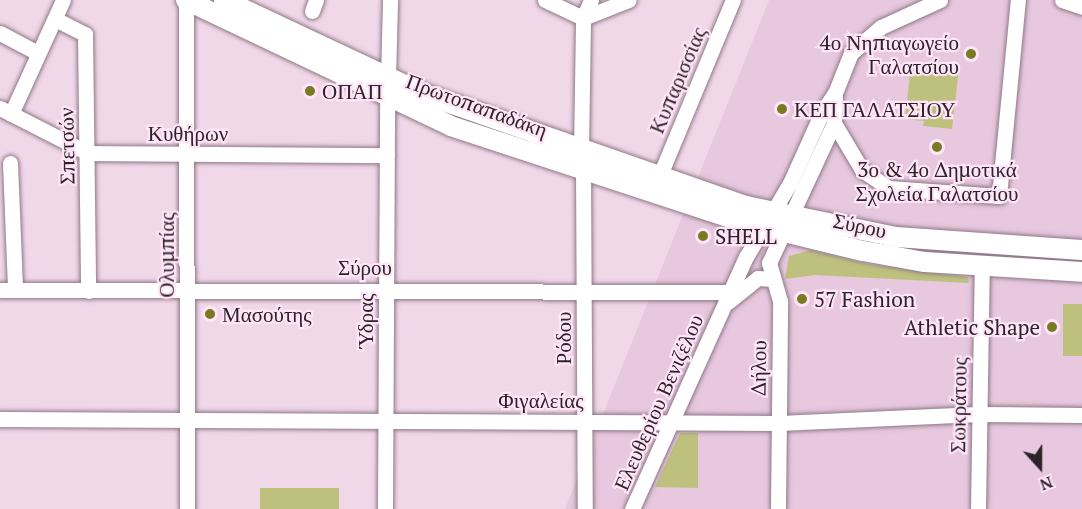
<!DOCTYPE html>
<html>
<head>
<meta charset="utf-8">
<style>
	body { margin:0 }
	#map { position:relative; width:1082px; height:509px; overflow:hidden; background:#f1d8e9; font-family:"PT Serif",serif }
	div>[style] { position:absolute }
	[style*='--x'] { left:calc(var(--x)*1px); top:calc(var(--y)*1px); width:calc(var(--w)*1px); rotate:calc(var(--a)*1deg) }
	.built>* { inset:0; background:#e7c8de }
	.green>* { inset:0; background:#bec17e; transform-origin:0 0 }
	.roads { filter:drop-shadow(0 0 2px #8f7888) drop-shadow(0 0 2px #8f7888) }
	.minor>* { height:15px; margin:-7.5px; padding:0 7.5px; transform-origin:7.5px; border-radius:7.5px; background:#fff }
	.major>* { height:20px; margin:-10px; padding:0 10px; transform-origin:10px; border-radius:10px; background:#fff }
	.dots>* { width:16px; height:16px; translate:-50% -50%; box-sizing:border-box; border:3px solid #ffe5f7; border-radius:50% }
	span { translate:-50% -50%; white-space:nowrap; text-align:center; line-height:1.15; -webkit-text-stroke:4.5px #ffe5f7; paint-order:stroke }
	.poi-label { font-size:21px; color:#2d242b }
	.right { translate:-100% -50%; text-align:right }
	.left { translate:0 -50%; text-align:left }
	.street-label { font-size:21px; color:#2d242b }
	.north { position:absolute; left:1010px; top:437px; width:60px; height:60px; -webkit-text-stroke:4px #ffe5f7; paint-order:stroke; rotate:159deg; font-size:16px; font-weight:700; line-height:24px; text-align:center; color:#2d242b }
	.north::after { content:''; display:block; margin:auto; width:21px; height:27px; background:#2d242b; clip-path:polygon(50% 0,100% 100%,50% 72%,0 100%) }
</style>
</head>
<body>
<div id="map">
	<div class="built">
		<div style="clip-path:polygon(769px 0,1082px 0,1082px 509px,565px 509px)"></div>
	</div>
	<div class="green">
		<div style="clip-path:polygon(911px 65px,959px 68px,952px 129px,923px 126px,924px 121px,905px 119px)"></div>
		<div style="clip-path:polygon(811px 250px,868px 264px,968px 277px,969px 283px,815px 275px,785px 279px,789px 256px)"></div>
		<div style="left:1063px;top:304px;width:19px;height:52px"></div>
		<div style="clip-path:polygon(680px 433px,698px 433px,698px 488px,655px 487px)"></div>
		<div style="left:260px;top:488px;width:79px;height:23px"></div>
	</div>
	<div class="roads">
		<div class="minor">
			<div style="--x:186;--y:0;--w:509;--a:89.89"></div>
			<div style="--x:545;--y:0;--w:42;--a:25.3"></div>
			<div style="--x:1062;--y:0;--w:21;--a:19"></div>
			<div style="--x:312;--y:11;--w:12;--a:-70"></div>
			<div style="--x:583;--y:18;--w:49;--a:-21.4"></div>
			<div style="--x:55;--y:19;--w:34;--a:27"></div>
			<div style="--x:85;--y:34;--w:257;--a:89.3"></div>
			<div style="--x:0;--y:33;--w:43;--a:27.8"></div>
			<div style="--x:388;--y:78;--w:78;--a:-88.5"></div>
			<div style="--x:0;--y:108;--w:99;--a:27.1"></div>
			<div style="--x:88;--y:153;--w:299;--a:0.4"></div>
			<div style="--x:11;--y:114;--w:125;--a:-65.5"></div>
			<div style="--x:834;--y:123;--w:55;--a:59.2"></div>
			<div style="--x:862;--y:170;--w:32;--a:34"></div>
			<div style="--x:889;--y:188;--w:110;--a:4.2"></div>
			<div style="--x:999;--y:196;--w:197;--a:-84.5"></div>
			<div style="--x:581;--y:150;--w:132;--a:-89.1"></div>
			<div style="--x:583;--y:18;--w:20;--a:-66"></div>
			<div style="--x:10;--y:163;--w:127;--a:87.7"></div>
			<div style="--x:583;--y:168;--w:341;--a:89.7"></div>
			<div style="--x:660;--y:175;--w:190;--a:-67.4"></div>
			<div style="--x:0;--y:290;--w:730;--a:0.16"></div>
			<div style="--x:728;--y:302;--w:38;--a:-39"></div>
			<div style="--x:758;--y:278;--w:15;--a:4"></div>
			<div style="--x:0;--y:419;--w:779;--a:0.29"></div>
			<div style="--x:779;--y:423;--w:199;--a:-2.6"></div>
			<div style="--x:978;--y:414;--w:104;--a:0.6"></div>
			<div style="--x:385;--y:509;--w:412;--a:-89.7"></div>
			<div style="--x:632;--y:509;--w:277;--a:-65.7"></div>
			<div style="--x:746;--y:257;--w:86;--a:-59.3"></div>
			<div style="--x:790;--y:183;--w:78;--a:-65.7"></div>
			<div style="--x:822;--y:112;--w:23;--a:-56"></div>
			<div style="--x:778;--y:509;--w:208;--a:-89.4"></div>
			<div style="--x:780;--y:301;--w:40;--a:-106"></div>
			<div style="--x:769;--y:263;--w:154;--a:-65.1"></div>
			<div style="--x:834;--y:123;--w:30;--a:-88"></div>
			<div style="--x:835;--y:93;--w:43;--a:-68.2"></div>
			<div style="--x:851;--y:53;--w:40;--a:-41"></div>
			<div style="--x:881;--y:27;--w:65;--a:-24.6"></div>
			<div style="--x:978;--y:509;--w:242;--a:-89.1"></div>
		</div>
		<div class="major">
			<div style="--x:186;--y:0;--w:293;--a:25.4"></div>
			<div style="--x:451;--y:126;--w:307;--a:18.2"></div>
			<div style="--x:743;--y:222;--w:123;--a:13.6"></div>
			<div style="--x:863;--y:251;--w:63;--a:10.1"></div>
			<div style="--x:925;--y:262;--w:157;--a:3.6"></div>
			<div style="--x:224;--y:0;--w:221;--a:25.2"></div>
			<div style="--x:424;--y:94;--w:341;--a:19.2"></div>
			<div style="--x:746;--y:206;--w:153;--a:11.7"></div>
			<div style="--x:896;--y:237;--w:186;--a:4"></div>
		</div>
	</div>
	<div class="dots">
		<div style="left:971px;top:54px;background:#797a22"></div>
		<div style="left:310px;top:91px;background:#797a22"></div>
		<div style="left:782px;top:109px;background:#797a22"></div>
		<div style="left:937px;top:147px;background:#797a22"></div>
		<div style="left:703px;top:236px;background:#797a22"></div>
		<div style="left:802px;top:299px;background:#797a22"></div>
		<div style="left:210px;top:314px;background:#797a22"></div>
		<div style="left:1052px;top:327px;background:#797a22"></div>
	</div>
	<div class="poi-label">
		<span class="right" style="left:959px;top:54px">4ο Νηπιαγωγείο<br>Γαλατσίου</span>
		<span class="left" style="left:322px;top:91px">ΟΠΑΠ</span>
		<span class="left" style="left:794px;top:109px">ΚΕΠ ΓΑΛΑΤΣΙΟΥ</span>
		<span style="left:937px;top:181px">3ο &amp; 4ο Δημοτικά<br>Σχολεία Γαλατσίου</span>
		<span class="left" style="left:715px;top:236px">SHELL</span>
		<span class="left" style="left:814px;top:299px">57 Fashion</span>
		<span class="left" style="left:222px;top:314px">Μασούτης</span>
		<span class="right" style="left:1040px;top:327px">Athletic Shape</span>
	</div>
	<div class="street-label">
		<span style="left:677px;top:80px;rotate:-67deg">Κυπαρισσίας</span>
		<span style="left:477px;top:105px;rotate:20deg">Πρωτοπαπαδάκη</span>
		<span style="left:188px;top:133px">Κυθήρων</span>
		<span style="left:66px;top:146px;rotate:-91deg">Σπετσών</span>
		<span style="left:860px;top:225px;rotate:12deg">Σύρου</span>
		<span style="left:166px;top:255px;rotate:-90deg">Ολυμπίας</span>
		<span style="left:365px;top:267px">Σύρου</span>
		<span style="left:365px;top:321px;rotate:-90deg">Ύδρας</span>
		<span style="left:563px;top:338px;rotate:-90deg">Ρόδου</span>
		<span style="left:758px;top:368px;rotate:-89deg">Δήλου</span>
		<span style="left:541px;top:400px">Φιγαλείας</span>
		<span style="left:658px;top:402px;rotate:-66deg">Ελευθερίου Βενιζέλου</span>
		<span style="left:958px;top:405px;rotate:-89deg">Σωκράτους</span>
	</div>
	<div class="north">N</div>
</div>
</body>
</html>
